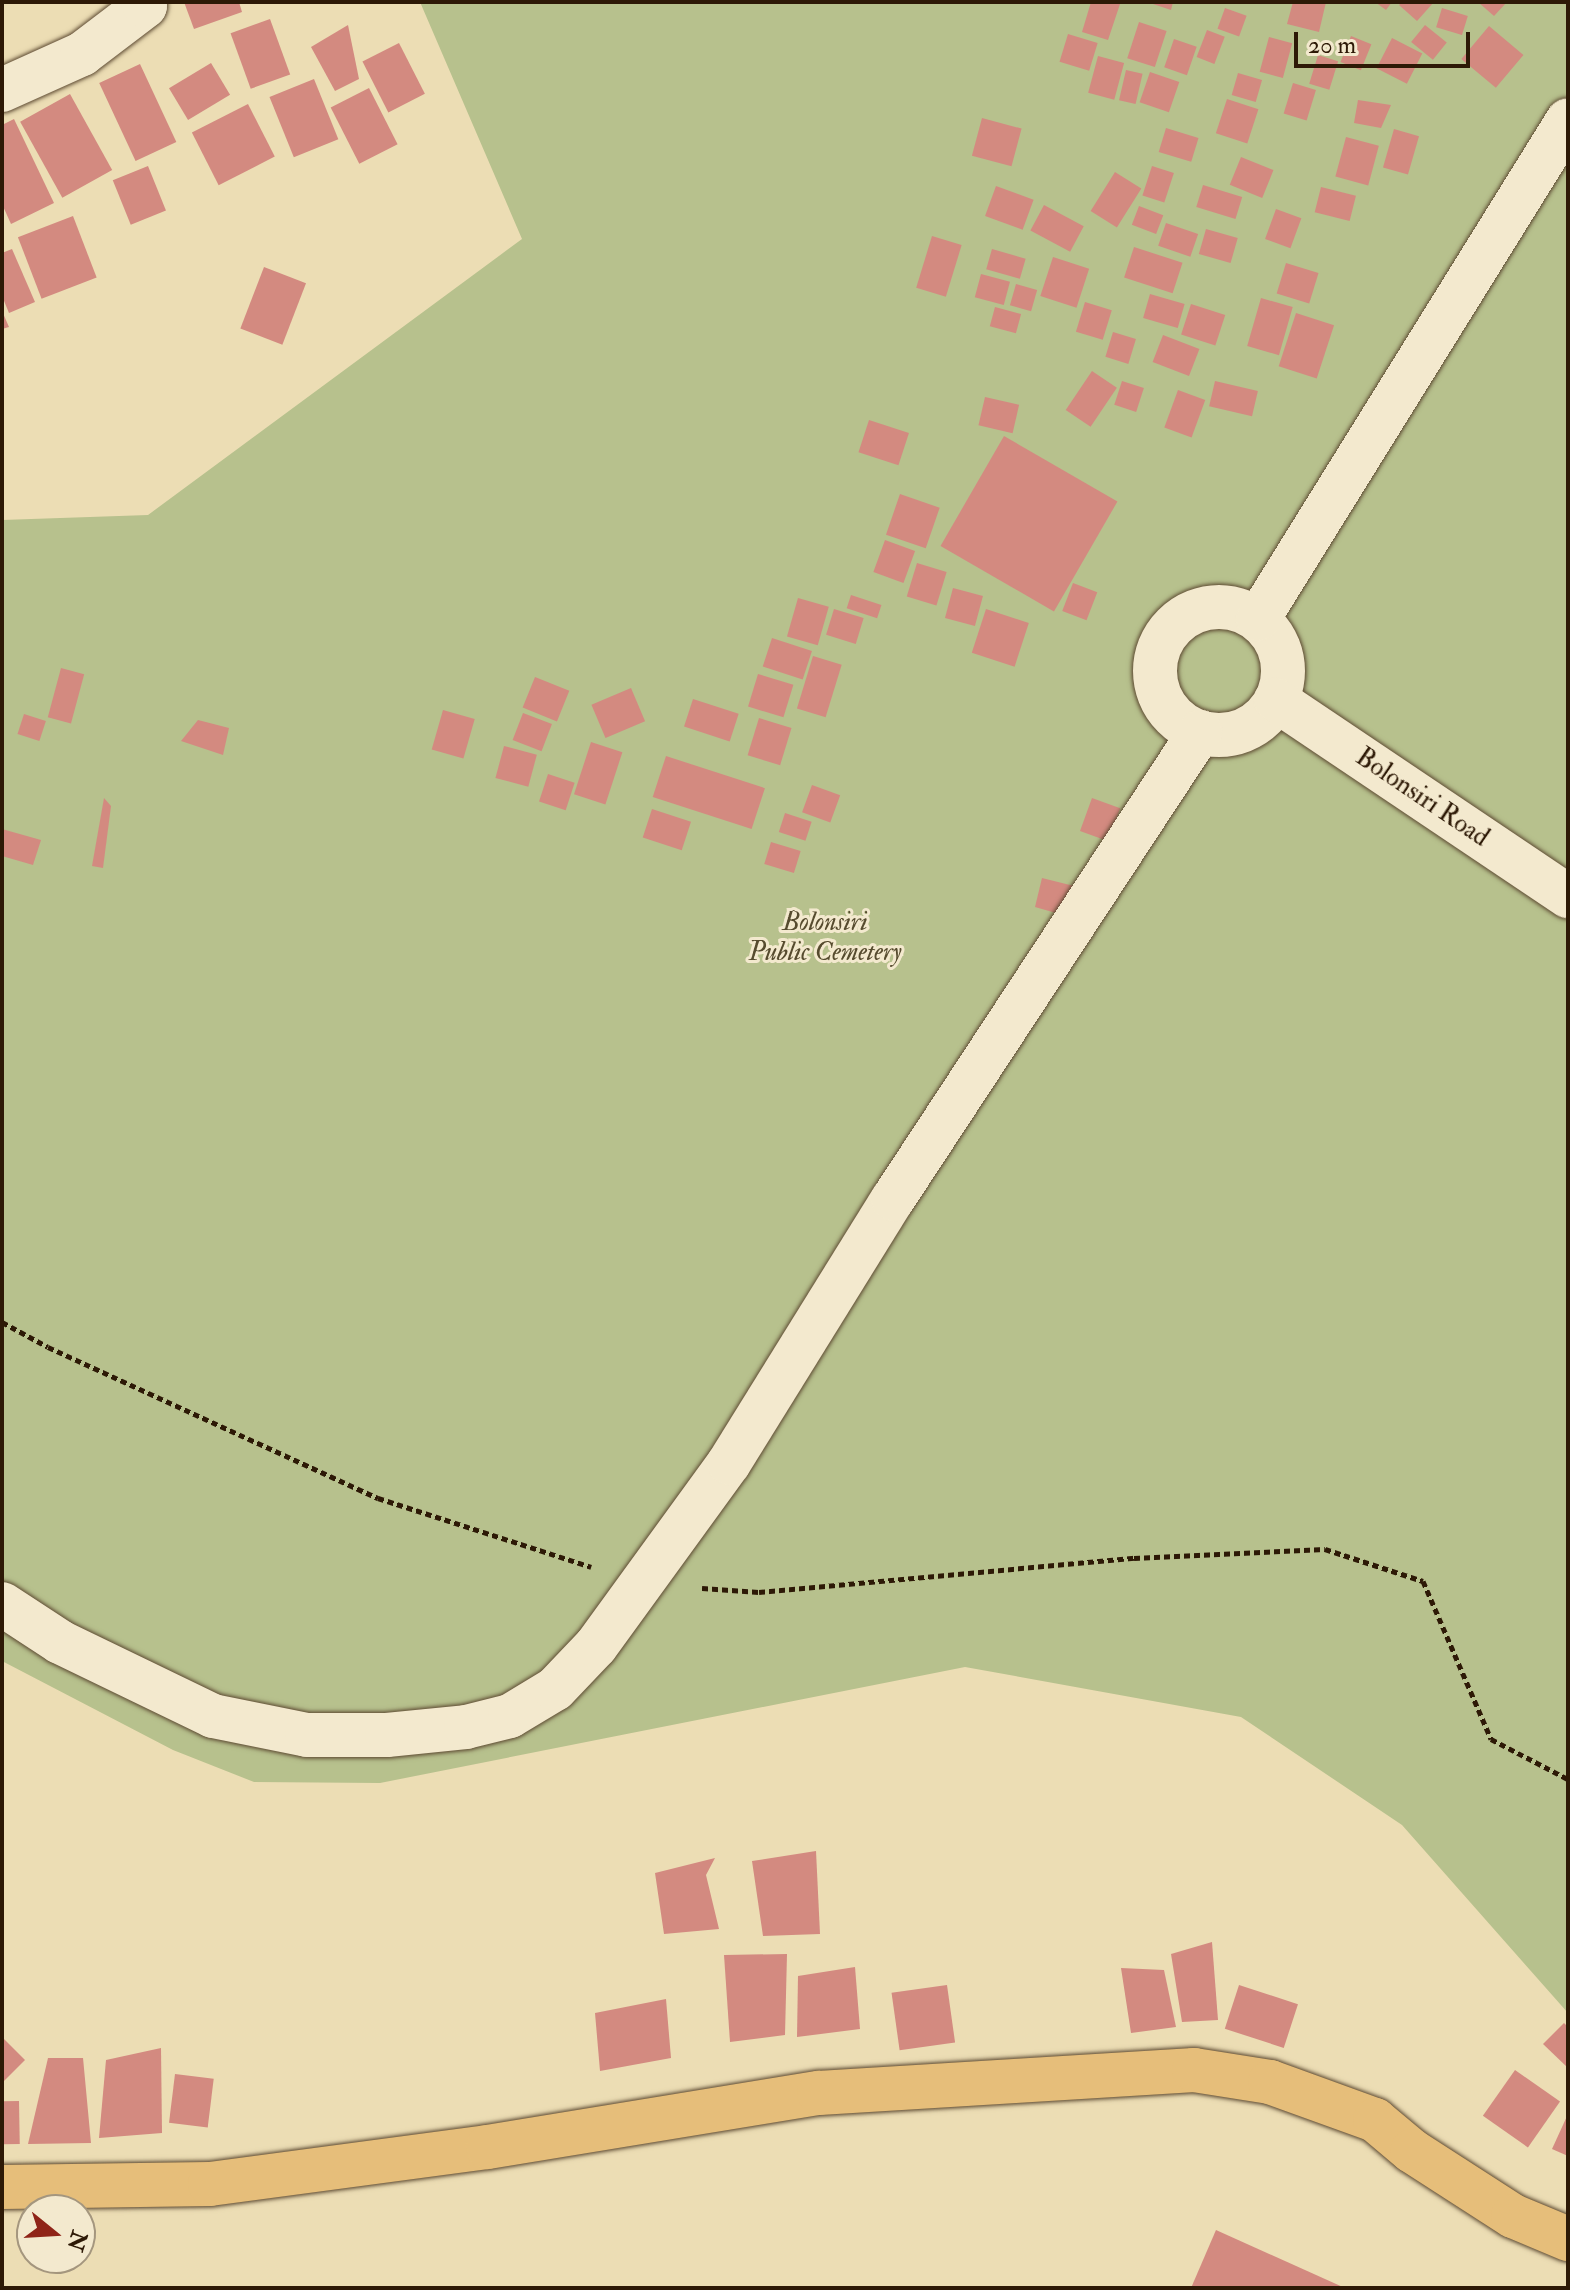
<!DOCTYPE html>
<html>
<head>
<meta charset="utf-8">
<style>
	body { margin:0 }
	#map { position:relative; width:1570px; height:2290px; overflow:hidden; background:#ecddb4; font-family:"IM FELL Double Pica",serif }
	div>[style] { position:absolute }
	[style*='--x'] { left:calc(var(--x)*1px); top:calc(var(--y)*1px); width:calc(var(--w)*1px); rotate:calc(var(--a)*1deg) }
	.green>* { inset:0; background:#b7c18d }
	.building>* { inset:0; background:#d38a80; transform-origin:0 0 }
	.path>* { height:5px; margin-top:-2.5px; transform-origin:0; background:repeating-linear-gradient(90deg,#2d1906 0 6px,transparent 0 10px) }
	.roads { filter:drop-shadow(0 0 2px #5d4a32) drop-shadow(0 0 2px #5d4a32) }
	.minor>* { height:44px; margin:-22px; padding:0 22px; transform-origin:22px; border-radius:22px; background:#f3e9ce }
	.minor>.ring { margin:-22px; padding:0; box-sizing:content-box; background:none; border:44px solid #f3e9ce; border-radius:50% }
	.major>* { height:44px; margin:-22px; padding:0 22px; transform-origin:22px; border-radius:22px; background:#e6be7a }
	span { translate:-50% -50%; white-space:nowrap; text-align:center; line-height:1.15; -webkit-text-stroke:6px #f3e9ce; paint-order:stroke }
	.street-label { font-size:26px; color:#2d1906 }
	.park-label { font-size:26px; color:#564b2e; font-style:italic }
	.frame { position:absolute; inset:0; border:4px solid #2d1906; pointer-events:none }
	.north { position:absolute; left:16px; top:2194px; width:80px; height:80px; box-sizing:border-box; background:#f3e9ce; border:2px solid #a4967e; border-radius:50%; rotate:108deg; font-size:22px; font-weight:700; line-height:32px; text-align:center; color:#2d1906 }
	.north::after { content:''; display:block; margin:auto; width:28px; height:36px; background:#8f2418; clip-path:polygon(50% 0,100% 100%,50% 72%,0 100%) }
	.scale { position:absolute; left:1294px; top:32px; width:176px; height:36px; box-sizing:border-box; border:4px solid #2d1906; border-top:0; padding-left:10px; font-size:24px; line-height:28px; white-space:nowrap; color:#2d1906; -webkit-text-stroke:6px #f3e9ce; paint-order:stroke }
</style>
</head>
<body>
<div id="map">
	<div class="green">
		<div style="clip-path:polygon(420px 2px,1568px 2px,1568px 2013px,1402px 1825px,1241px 1717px,965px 1667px,380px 1783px,254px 1782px,173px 1750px,2px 1661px,2px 520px,148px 515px,522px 239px)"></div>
	</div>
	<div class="building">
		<div style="clip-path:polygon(184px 2px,239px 2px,242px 12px,194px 29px)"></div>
		<div style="clip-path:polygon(1091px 2px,1120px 4px,1108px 40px,1082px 32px)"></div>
		<div style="clip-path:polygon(1147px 2px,1173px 2px,1171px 10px)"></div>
		<div style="clip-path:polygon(1293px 2px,1326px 2px,1319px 32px,1287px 24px)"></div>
		<div style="clip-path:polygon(1375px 2px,1392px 2px,1386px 10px)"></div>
		<div style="clip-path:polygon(1402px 2px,1434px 2px,1417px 21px,1399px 5px)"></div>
		<div style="clip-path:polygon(1478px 2px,1507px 2px,1494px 16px)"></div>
		<div style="left:1225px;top:8px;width:23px;height:22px;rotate:20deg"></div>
		<div style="left:1442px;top:8px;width:27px;height:20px;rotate:17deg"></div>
		<div style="left:270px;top:19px;width:59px;height:42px;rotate:70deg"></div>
		<div style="left:1139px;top:22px;width:29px;height:38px;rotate:18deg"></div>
		<div style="clip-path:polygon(348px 25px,359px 79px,335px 91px,311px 47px)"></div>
		<div style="left:1425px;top:25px;width:28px;height:22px;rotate:39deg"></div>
		<div style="left:1489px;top:26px;width:45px;height:43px;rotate:40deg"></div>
		<div style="left:1207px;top:30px;width:19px;height:29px;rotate:21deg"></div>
		<div style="left:1068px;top:34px;width:31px;height:29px;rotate:17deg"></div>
		<div style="left:1351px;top:36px;width:22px;height:28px;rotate:22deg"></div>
		<div style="left:1269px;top:37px;width:24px;height:36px;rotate:15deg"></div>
		<div style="left:1392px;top:38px;width:34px;height:34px;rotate:27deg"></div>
		<div style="left:1174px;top:39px;width:24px;height:30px;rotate:19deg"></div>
		<div style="left:399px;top:43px;width:57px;height:41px;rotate:63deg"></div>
		<div style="left:1318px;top:55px;width:21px;height:30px;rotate:17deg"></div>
		<div style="left:1098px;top:56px;width:27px;height:38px;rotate:15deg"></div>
		<div style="left:211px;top:63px;width:37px;height:49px;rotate:59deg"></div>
		<div style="left:140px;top:64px;width:86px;height:45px;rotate:65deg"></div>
		<div style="left:1126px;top:70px;width:17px;height:31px;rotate:13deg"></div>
		<div style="left:1150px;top:72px;width:31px;height:32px;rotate:19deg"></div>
		<div style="left:1238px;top:73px;width:25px;height:23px;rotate:16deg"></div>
		<div style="left:314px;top:79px;width:65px;height:48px;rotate:68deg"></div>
		<div style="left:1293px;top:83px;width:24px;height:32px;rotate:17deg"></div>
		<div style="left:369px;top:88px;width:63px;height:43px;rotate:63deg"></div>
		<div style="left:70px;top:94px;width:87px;height:57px;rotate:61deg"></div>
		<div style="left:1227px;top:99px;width:33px;height:36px;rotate:18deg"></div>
		<div style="clip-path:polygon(1358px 100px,1391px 105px,1381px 128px,1354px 123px)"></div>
		<div style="left:248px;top:104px;width:59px;height:63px;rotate:63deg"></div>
		<div style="left:982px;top:118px;width:41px;height:39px;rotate:15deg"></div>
		<div style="clip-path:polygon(14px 119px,54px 203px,11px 224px,2px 204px,2px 125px)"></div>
		<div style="left:1166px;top:128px;width:34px;height:25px;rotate:17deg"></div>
		<div style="left:1394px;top:129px;width:26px;height:40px;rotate:16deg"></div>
		<div style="left:1346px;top:137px;width:34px;height:41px;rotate:15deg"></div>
		<div style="left:1241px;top:157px;width:35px;height:30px;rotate:22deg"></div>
		<div style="left:148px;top:166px;width:48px;height:38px;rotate:68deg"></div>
		<div style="left:1152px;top:166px;width:23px;height:31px;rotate:18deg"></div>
		<div style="left:1115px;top:172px;width:31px;height:46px;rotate:32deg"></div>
		<div style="left:1203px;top:185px;width:41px;height:23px;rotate:17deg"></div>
		<div style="left:996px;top:186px;width:40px;height:32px;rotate:20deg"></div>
		<div style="left:1321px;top:187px;width:36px;height:26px;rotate:14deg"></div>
		<div style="left:1044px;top:205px;width:45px;height:29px;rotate:28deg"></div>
		<div style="left:1139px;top:206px;width:26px;height:20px;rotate:21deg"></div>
		<div style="left:1276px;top:209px;width:27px;height:32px;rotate:20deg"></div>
		<div style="left:73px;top:216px;width:66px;height:59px;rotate:69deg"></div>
		<div style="left:1166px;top:223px;width:34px;height:24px;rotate:19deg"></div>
		<div style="left:1206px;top:229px;width:33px;height:26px;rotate:16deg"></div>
		<div style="left:932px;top:236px;width:31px;height:54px;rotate:17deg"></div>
		<div style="left:1134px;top:247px;width:51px;height:32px;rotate:18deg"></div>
		<div style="clip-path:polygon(12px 249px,35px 302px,9px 313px,2px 296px,2px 253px)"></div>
		<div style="left:992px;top:249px;width:35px;height:21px;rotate:16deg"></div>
		<div style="left:1053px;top:257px;width:38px;height:41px;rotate:18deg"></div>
		<div style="left:1286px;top:263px;width:34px;height:32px;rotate:17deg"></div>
		<div style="left:264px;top:267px;width:45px;height:66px;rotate:21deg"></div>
		<div style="left:981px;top:274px;width:30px;height:24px;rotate:15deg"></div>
		<div style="left:1016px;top:284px;width:22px;height:22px;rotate:16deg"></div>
		<div style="left:1150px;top:294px;width:36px;height:25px;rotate:16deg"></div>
		<div style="left:1261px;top:298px;width:33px;height:50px;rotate:16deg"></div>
		<div style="left:1085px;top:302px;width:28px;height:31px;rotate:17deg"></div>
		<div style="left:1191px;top:304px;width:36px;height:32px;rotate:18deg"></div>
		<div style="left:995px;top:307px;width:27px;height:20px;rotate:15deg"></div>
		<div style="clip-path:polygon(2px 311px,9px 327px,2px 329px)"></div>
		<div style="left:1296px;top:313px;width:40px;height:56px;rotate:18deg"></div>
		<div style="left:1113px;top:332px;width:24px;height:26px;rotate:17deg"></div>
		<div style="left:1163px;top:335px;width:39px;height:29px;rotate:21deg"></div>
		<div style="left:1092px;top:371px;width:30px;height:47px;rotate:34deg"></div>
		<div style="left:1122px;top:381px;width:23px;height:25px;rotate:18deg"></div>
		<div style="left:1215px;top:381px;width:44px;height:26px;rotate:13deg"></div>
		<div style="left:1178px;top:390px;width:29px;height:40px;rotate:20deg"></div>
		<div style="left:985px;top:397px;width:35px;height:29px;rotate:13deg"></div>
		<div style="left:869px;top:420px;width:42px;height:34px;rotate:18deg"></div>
		<div style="left:1004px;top:436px;width:131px;height:127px;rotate:30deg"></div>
		<div style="left:900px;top:494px;width:42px;height:43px;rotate:19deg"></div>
		<div style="left:885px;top:540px;width:32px;height:34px;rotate:20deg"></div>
		<div style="left:917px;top:563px;width:31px;height:35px;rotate:17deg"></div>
		<div style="left:1073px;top:583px;width:26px;height:30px;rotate:21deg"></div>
		<div style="left:953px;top:588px;width:31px;height:31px;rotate:15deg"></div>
		<div style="left:851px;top:595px;width:32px;height:14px;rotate:18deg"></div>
		<div style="left:798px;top:598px;width:32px;height:40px;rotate:16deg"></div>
		<div style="left:834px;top:609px;width:31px;height:27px;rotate:17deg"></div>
		<div style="left:986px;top:609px;width:45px;height:46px;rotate:18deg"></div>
		<div style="left:772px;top:638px;width:42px;height:30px;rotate:18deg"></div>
		<div style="left:813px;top:656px;width:30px;height:55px;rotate:17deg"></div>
		<div style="left:61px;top:668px;width:24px;height:51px;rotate:15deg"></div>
		<div style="left:758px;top:674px;width:37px;height:34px;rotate:17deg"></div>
		<div style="left:535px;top:677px;width:37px;height:33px;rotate:22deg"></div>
		<div style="left:631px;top:688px;width:36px;height:43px;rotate:67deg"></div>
		<div style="left:693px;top:699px;width:48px;height:29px;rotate:18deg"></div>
		<div style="left:443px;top:710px;width:33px;height:41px;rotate:16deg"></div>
		<div style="left:523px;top:713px;width:31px;height:29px;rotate:21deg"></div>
		<div style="left:24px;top:714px;width:23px;height:21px;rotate:18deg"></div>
		<div style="left:759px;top:718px;width:34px;height:39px;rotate:17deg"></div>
		<div style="clip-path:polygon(198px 720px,229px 728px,223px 755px,181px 741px)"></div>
		<div style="left:591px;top:742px;width:33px;height:55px;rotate:18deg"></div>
		<div style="left:504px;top:746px;width:34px;height:33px;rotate:15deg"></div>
		<div style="left:666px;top:756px;width:104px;height:43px;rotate:18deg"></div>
		<div style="left:548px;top:774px;width:28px;height:29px;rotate:18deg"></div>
		<div style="left:812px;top:785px;width:30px;height:29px;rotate:20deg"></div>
		<div style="clip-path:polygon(104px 798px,111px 806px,103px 868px,92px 866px)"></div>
		<div style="left:1092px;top:798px;width:30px;height:35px;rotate:20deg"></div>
		<div style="left:652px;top:809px;width:41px;height:30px;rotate:18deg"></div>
		<div style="left:785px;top:813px;width:28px;height:20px;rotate:18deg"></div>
		<div style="clip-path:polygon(2px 829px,41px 840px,33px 865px,2px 856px)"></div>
		<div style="left:771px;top:842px;width:31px;height:23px;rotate:17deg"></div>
		<div style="clip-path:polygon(1042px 878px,1074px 886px,1056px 913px,1035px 907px)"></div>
		<div style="clip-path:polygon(816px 1851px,820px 1934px,763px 1936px,752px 1861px)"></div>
		<div style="clip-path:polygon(715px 1858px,706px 1875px,719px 1929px,664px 1934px,655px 1873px)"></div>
		<div style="clip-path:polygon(1212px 1942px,1218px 2020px,1182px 2022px,1171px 1954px)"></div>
		<div style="clip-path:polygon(787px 1954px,785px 2035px,730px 2042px,724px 1955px)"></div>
		<div style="clip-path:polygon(855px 1967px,860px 2029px,797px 2037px,798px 1976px)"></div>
		<div style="clip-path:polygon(1121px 1968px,1164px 1970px,1176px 2027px,1131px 2033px)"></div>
		<div style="left:947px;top:1985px;width:58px;height:56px;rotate:82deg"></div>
		<div style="left:1239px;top:1985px;width:62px;height:46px;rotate:18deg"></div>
		<div style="clip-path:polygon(666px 1999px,671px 2058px,600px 2071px,595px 2013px)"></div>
		<div style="clip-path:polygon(1564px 2023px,1568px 2027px,1568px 2068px,1543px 2044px)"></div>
		<div style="clip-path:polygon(2px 2037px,25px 2060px,2px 2083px)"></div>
		<div style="clip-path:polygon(161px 2048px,162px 2133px,99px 2138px,106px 2060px)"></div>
		<div style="clip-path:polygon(48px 2058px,83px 2058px,91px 2143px,28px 2144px)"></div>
		<div style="left:1515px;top:2070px;width:55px;height:56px;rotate:35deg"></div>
		<div style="left:175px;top:2074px;width:39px;height:49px;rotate:7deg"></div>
		<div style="left:19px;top:2101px;width:43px;height:17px;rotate:89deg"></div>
		<div style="clip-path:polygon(1568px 2114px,1568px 2156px,1552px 2149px)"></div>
		<div style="clip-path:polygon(1216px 2230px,1345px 2288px,1191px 2288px)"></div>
	</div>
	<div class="path">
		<div style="--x:2;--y:1322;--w:52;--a:28.5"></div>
		<div style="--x:48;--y:1347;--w:363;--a:24.6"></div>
		<div style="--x:378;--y:1498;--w:224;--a:17.9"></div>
		<div style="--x:702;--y:1588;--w:57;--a:4"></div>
		<div style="--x:759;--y:1592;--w:377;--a:-5.2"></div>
		<div style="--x:1134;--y:1558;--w:191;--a:-2.7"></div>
		<div style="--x:1325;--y:1549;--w:103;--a:18.1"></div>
		<div style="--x:1423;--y:1581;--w:172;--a:66.7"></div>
		<div style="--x:1491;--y:1739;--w:87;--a:27.5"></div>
	</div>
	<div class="roads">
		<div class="minor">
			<div style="--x:2;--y:90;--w:88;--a:-24.2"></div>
			<div style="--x:82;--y:54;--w:79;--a:-37.3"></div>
			<div style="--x:145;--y:6;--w:4;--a:-117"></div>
			<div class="ring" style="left:1155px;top:607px;width:84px;height:84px"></div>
			<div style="--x:1258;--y:619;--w:587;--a:-58.15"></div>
			<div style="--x:1276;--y:700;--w:352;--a:33.9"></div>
			<div style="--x:2;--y:1604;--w:69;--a:33.2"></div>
			<div style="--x:60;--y:1642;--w:170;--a:25.8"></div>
			<div style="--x:213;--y:1716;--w:96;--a:11.4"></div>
			<div style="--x:307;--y:1735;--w:80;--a:0"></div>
			<div style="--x:387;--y:1735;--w:79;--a:-5.8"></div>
			<div style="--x:466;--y:1727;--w:45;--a:-14"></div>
			<div style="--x:510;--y:1716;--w:52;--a:-31"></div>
			<div style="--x:555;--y:1689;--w:59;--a:-46.4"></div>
			<div style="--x:596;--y:1646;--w:226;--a:-54"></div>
			<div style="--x:729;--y:1463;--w:311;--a:-58.2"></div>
			<div style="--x:893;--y:1199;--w:559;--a:-56.68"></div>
		</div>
		<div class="major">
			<div style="--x:2;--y:2187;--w:208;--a:-0.8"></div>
			<div style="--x:210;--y:2184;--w:280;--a:-7.6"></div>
			<div style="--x:488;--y:2147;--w:335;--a:-9.3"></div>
			<div style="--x:819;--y:2093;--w:376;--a:-3.5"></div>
			<div style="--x:1194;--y:2070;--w:77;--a:9"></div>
			<div style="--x:1270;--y:2082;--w:112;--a:19.9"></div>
			<div style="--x:1375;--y:2120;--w:48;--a:40"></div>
			<div style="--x:1412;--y:2151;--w:120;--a:32.8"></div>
			<div style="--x:1513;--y:2216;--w:60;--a:22.7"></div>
		</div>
	</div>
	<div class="street-label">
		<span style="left:1422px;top:798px;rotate:34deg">Bolonsiri Road</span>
	</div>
	<div class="park-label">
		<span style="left:825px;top:938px">Bolonsiri<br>Public Cemetery</span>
	</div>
	<div class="frame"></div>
	<div class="north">N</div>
	<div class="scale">20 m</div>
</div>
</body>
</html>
